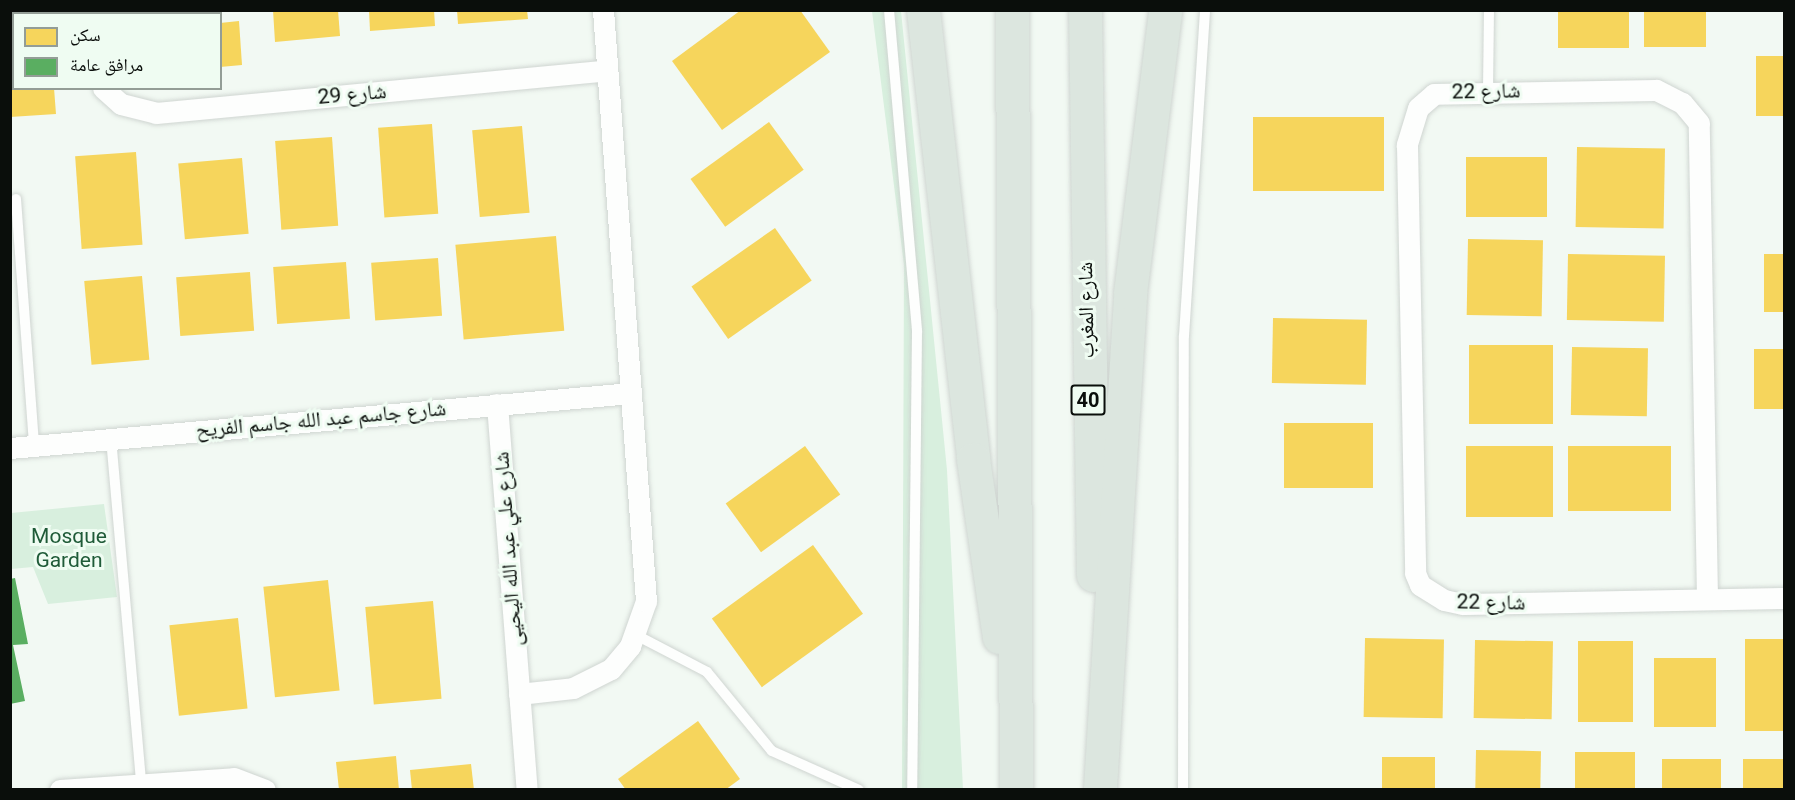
<!DOCTYPE html>
<html>
<head>
<meta charset="utf-8">
<style>
	body { margin:0 }
	#map { position:relative; width:1795px; height:800px; overflow:hidden; background:#f2f9f3; font-family:Roboto,"Noto Naskh Arabic",sans-serif }
	div>[style] { position:absolute }
	[style*='--x'] { left:calc(var(--x)*1px); top:calc(var(--y)*1px); width:calc(var(--w)*1px); rotate:calc(var(--a)*1deg) }
	.green>* { inset:0; background:#d8efde }
	.homes>* { inset:0; background:#f6d55c; transform-origin:0 0 }
	.public>* { inset:0; background:#5aae61 }
	.roads { filter:drop-shadow(0 0 2px #cfd5d1) drop-shadow(0 0 2px #cfd5d1) }
	.service>* { height:10px; margin:-5px; padding:0 5px; transform-origin:5px; border-radius:5px; background:#fdfefd }
	.minor>* { height:21px; margin:-10.5px; padding:0 10.5px; transform-origin:10.5px; border-radius:10.5px; background:#fdfefd }
	.motorway>* { height:33px; margin:-16.5px; padding:0 16.5px; transform-origin:16.5px; border-radius:16.5px; background:#dce6df }
	span { translate:-50% -50%; white-space:nowrap; text-align:center; line-height:1.15; -webkit-text-stroke:6px #effcf2; paint-order:stroke }
	.shield-label span { padding:2px 4px; background:#effcf2; border:2px solid; border-radius:4px; -webkit-text-stroke-width:0 }
	.shield-label { font-size:20px; color:#0a0e0b; font-weight:700 }
	.street-label { font-size:21px; color:#0a0e0b }
	.park-label { font-size:21px; color:#1f5b38 }
	.frame { position:absolute; inset:0; border:12px solid #0a0e0b; pointer-events:none }
	.legend { position:absolute; left:12px; top:12px; width:210px; height:78px; box-sizing:border-box; background:#effcf2; border:2px solid #939d96; margin:0; padding:8px 10px; list-style:none; font-size:18px; color:#0a0e0b }
	.legend li { display:flex; align-items:center; gap:12px; height:30px }
	.legend b { width:30px; border:2px solid #939d96 }
</style>
</head>
<body>
<div id="map">
	<div class="green">
		<div style="clip-path:polygon(872px 11px,901px 11px,947px 470px,963px 789px,902px 789px,904px 265px)"></div>
		<div style="clip-path:polygon(104px 504px,117px 597px,48px 604px,33px 567px,11px 569px,11px 513px)"></div>
	</div>
	<div class="homes">
		<div style="clip-path:polygon(10px 10px,54px 10px,54px 14px,14px 14px,10px 32px)"></div>
		<div style="clip-path:polygon(273px 10px,338px 10px,340px 36px,275px 42px)"></div>
		<div style="clip-path:polygon(369px 10px,434px 10px,435px 26px,370px 31px)"></div>
		<div style="clip-path:polygon(457px 10px,527px 10px,528px 19px,458px 24px)"></div>
		<div style="clip-path:polygon(741px 10px,800px 10px,830px 52px,722px 130px,672px 61px)"></div>
		<div style="left:1558px;top:10px;width:71px;height:38px"></div>
		<div style="left:1644px;top:10px;width:62px;height:37px"></div>
		<div style="clip-path:polygon(239px 21px,242px 65px,220px 67px,220px 23px)"></div>
		<div style="left:1756px;top:56px;width:28px;height:60px"></div>
		<div style="clip-path:polygon(14px 60px,14px 88px,54px 88px,56px 114px,10px 117px)"></div>
		<div style="left:1253px;top:117px;width:131px;height:74px"></div>
		<div style="left:769px;top:122px;width:59px;height:97px;rotate:54deg"></div>
		<div style="left:432px;top:124px;width:90px;height:54px;rotate:86deg"></div>
		<div style="left:522px;top:126px;width:87px;height:50px;rotate:85deg"></div>
		<div style="left:332px;top:137px;width:89px;height:57px;rotate:86deg"></div>
		<div style="left:1577px;top:147px;width:88px;height:80px;rotate:1deg"></div>
		<div style="left:136px;top:152px;width:93px;height:61px;rotate:86deg"></div>
		<div style="left:1466px;top:157px;width:81px;height:60px"></div>
		<div style="left:242px;top:158px;width:76px;height:64px;rotate:85deg"></div>
		<div style="left:775px;top:228px;width:64px;height:102px;rotate:55deg"></div>
		<div style="left:556px;top:236px;width:95px;height:101px;rotate:85deg"></div>
		<div style="left:1468px;top:239px;width:75px;height:76px;rotate:1deg"></div>
		<div style="left:1568px;top:254px;width:97px;height:66px;rotate:1deg"></div>
		<div style="left:1764px;top:254px;width:20px;height:58px"></div>
		<div style="left:438px;top:258px;width:58px;height:67px;rotate:86deg"></div>
		<div style="left:346px;top:262px;width:57px;height:73px;rotate:86deg"></div>
		<div style="left:250px;top:272px;width:59px;height:74px;rotate:86deg"></div>
		<div style="left:142px;top:276px;width:84px;height:58px;rotate:85deg"></div>
		<div style="left:1273px;top:318px;width:94px;height:65px;rotate:1deg"></div>
		<div style="left:1469px;top:345px;width:84px;height:79px"></div>
		<div style="left:1572px;top:347px;width:76px;height:68px;rotate:1deg"></div>
		<div style="left:1754px;top:349px;width:30px;height:60px"></div>
		<div style="left:1284px;top:423px;width:89px;height:65px"></div>
		<div style="left:805px;top:446px;width:60px;height:98px;rotate:54deg"></div>
		<div style="left:1466px;top:446px;width:87px;height:71px"></div>
		<div style="left:1568px;top:446px;width:103px;height:65px"></div>
		<div style="left:813px;top:545px;width:85px;height:125px;rotate:54deg"></div>
		<div style="left:328px;top:580px;width:111px;height:65px;rotate:84deg"></div>
		<div style="left:433px;top:601px;width:98px;height:68px;rotate:85deg"></div>
		<div style="left:238px;top:618px;width:91px;height:69px;rotate:84deg"></div>
		<div style="left:1365px;top:638px;width:79px;height:79px;rotate:1deg"></div>
		<div style="left:1745px;top:639px;width:39px;height:92px"></div>
		<div style="left:1475px;top:640px;width:78px;height:78px;rotate:1deg"></div>
		<div style="left:1578px;top:641px;width:55px;height:81px"></div>
		<div style="left:1654px;top:658px;width:62px;height:69px"></div>
		<div style="clip-path:polygon(698px 721px,740px 779px,725px 790px,626px 790px,618px 779px)"></div>
		<div style="left:1476px;top:750px;width:65px;height:40px;rotate:1deg"></div>
		<div style="left:1575px;top:752px;width:60px;height:38px"></div>
		<div style="clip-path:polygon(396px 756px,399px 790px,339px 790px,336px 762px)"></div>
		<div style="left:1382px;top:757px;width:53px;height:33px"></div>
		<div style="left:1662px;top:759px;width:59px;height:31px"></div>
		<div style="left:1743px;top:759px;width:41px;height:31px"></div>
		<div style="clip-path:polygon(471px 764px,474px 790px,412px 790px,410px 770px)"></div>
	</div>
	<div class="public">
		<div style="clip-path:polygon(15px 578px,28px 644px,13px 645px,25px 701px,10px 704px,10px 579px)"></div>
	</div>
	<div class="roads">
		<div class="service">
			<div style="--x:889;--y:10;--w:322;--a:85"></div>
			<div style="--x:917;--y:331;--w:459;--a:90.6"></div>
			<div style="--x:1488;--y:91;--w:81;--a:-89.3"></div>
			<div style="--x:16;--y:199;--w:248;--a:85.8"></div>
			<div style="--x:111;--y:438;--w:346;--a:85"></div>
			<div style="--x:636;--y:635;--w:80;--a:27.5"></div>
			<div style="--x:707;--y:672;--w:102;--a:50.6"></div>
			<div style="--x:772;--y:751;--w:95;--a:24.1"></div>
			<div style="--x:1183;--y:790;--w:454;--a:-89.9"></div>
			<div style="--x:1184;--y:336;--w:327;--a:-86.3"></div>
		</div>
		<div class="minor">
			<div style="--x:90;--y:10;--w:4;--a:90"></div>
			<div style="--x:103;--y:88;--w:24;--a:42"></div>
			<div style="--x:121;--y:104;--w:36;--a:14"></div>
			<div style="--x:156;--y:113;--w:453;--a:-5.4"></div>
			<div style="--x:497;--y:404;--w:387;--a:85.6"></div>
			<div style="--x:10;--y:448;--w:623;--a:-5.06"></div>
			<div style="--x:1707;--y:598;--w:475;--a:-91"></div>
			<div style="--x:1699;--y:123;--w:26;--a:-130"></div>
			<div style="--x:1682;--y:103;--w:29;--a:-153"></div>
			<div style="--x:1656;--y:90;--w:222;--a:179"></div>
			<div style="--x:1434;--y:94;--w:21;--a:139"></div>
			<div style="--x:1418;--y:108;--w:39;--a:107"></div>
			<div style="--x:1407;--y:145;--w:428;--a:88.9"></div>
			<div style="--x:1415;--y:573;--w:13;--a:67"></div>
			<div style="--x:1420;--y:585;--w:28;--a:32"></div>
			<div style="--x:1444;--y:600;--w:19;--a:12"></div>
			<div style="--x:1463;--y:604;--w:321;--a:-1.1"></div>
			<div style="--x:519;--y:694;--w:54;--a:-6.3"></div>
			<div style="--x:573;--y:688;--w:42;--a:-26.6"></div>
			<div style="--x:611;--y:669;--w:30;--a:-50"></div>
			<div style="--x:630;--y:646;--w:48;--a:-70.4"></div>
			<div style="--x:646;--y:601;--w:593;--a:-94.16"></div>
			<div style="--x:60;--y:790;--w:174;--a:-3.9"></div>
			<div style="--x:234;--y:778;--w:33;--a:21"></div>
		</div>
		<div class="motorway">
			<div style="--x:923;--y:10;--w:452;--a:83.6"></div>
			<div style="--x:973;--y:459;--w:180;--a:81.7"></div>
			<div style="--x:1012;--y:10;--w:780;--a:89.71"></div>
			<div style="--x:1085;--y:10;--w:565;--a:89.19"></div>
			<div style="--x:1100;--y:788;--w:496;--a:-86.5"></div>
			<div style="--x:1130;--y:293;--w:285;--a:-82.9"></div>
		</div>
	</div>
	<div class="shield-label">
		<span style="left:1088px;top:400px">40</span>
	</div>
	<div class="street-label">
		<span style="left:1486px;top:91px;rotate:-1deg">شارع 22</span>
		<span style="left:352px;top:94px;rotate:-5deg">شارع 29</span>
		<span style="left:1086px;top:310px;rotate:-91deg">شارع المغرب</span>
		<span style="left:321px;top:419px;rotate:-5deg">شارع جاسم عبد الله جاسم الفريح</span>
		<span style="left:508px;top:549px;rotate:-94deg">شارع علي عبد الله اليحيى</span>
		<span style="left:1491px;top:602px;rotate:1deg">شارع 22</span>
	</div>
	<div class="park-label">
		<span style="left:69px;top:548px">Mosque<br>Garden</span>
	</div>
	<div class="frame"></div>
	<ul class="legend">
	<li><b style="height:16px;background:#f6d55c"></b>سكن</li>
	<li><b style="height:16px;background:#5aae61"></b>مرافق عامة</li>
	</ul>
</div>
</body>
</html>
